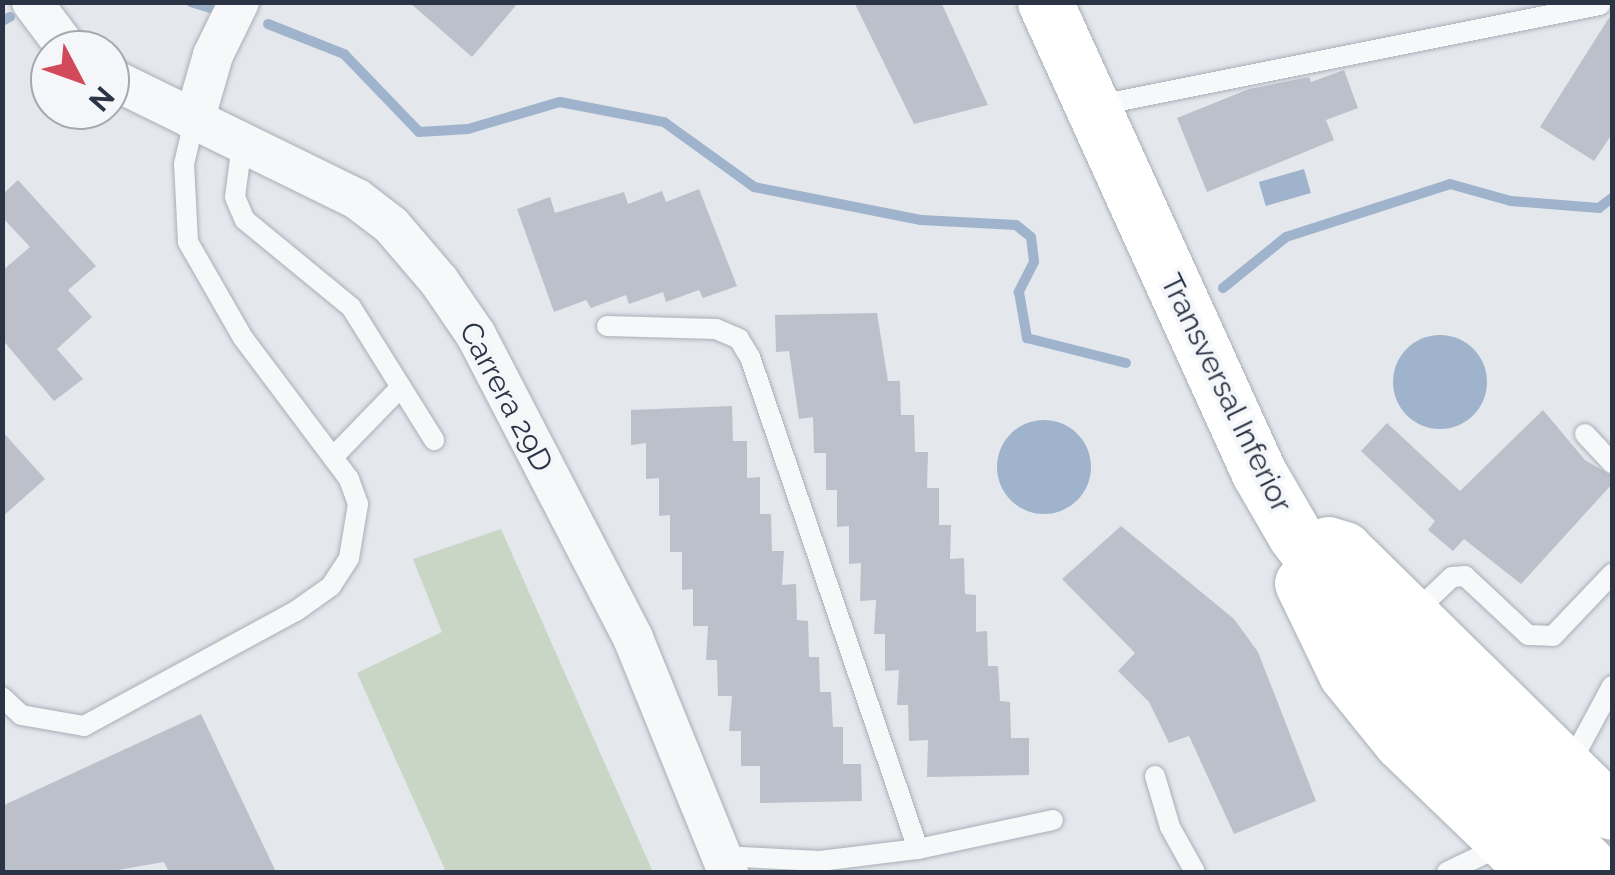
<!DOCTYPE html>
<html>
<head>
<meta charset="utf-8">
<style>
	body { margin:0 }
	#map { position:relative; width:1615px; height:875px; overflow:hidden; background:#e4e7ec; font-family:Raleway,sans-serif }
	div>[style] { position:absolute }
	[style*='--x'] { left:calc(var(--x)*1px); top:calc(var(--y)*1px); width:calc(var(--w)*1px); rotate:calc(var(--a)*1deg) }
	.green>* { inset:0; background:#c9d6c5 }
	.water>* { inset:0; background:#9fb4cc; transform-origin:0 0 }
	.round { border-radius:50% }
	.stream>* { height:10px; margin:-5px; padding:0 5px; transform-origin:5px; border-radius:5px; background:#9fb4cc }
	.building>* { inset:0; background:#bbc0ca }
	.roads { filter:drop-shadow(0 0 2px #a9aeb7) drop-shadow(0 0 2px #a9aeb7) }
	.lane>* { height:20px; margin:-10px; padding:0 10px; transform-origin:10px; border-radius:10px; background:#f7f8fa }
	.street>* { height:40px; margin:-20px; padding:0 20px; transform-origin:20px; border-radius:20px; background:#f7f8fa }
	.secondary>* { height:55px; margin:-27.5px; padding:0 27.5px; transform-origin:27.5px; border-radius:27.5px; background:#fff }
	span { translate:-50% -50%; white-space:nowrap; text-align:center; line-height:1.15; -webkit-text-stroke:8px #f4f6f9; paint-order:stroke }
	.street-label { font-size:30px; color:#2b3445 }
	.frame { position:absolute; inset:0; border:5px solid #2b3445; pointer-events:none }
	.north { position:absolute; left:30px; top:30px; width:100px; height:100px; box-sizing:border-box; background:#f4f6f9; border:2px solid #a4a8b1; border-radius:50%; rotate:131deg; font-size:28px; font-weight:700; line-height:40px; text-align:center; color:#2b3445 }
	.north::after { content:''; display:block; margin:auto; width:35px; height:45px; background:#d1495b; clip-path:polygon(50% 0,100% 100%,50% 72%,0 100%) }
</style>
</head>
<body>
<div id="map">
	<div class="green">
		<div style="clip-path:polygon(501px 529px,653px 872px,446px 872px,357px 673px,442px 632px,413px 559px)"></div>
	</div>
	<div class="water">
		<div style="left:1304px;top:169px;width:25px;height:47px;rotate:74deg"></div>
		<div class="round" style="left:1393px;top:335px;width:94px;height:94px"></div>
		<div class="round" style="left:997px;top:420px;width:94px;height:94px"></div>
	</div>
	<div class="stream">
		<div style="--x:191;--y:2;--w:21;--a:17"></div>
		<div style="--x:2;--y:21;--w:9;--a:-27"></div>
		<div style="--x:268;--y:24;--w:82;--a:21.5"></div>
		<div style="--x:344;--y:54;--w:108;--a:46.1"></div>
		<div style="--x:419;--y:132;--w:49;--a:-3.5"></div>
		<div style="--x:468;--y:129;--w:96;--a:-16.4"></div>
		<div style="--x:560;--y:102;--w:106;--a:10.9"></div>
		<div style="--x:664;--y:122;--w:111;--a:35.8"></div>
		<div style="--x:754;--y:187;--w:170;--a:11.2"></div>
		<div style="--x:921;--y:220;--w:95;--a:3"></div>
		<div style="--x:1016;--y:225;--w:19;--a:39"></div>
		<div style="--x:1031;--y:237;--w:25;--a:83"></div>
		<div style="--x:1034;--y:262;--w:34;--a:117"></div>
		<div style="--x:1019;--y:292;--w:47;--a:80.1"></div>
		<div style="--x:1027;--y:338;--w:102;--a:14.2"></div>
		<div style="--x:1223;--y:288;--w:81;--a:-39"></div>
		<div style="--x:1286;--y:237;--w:172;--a:-17.9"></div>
		<div style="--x:1450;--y:184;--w:63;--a:15.6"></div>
		<div style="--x:1511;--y:201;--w:88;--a:4.5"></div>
		<div style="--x:1599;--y:208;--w:16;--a:-38"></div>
	</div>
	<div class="building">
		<div style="clip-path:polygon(409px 2px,519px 2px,472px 57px)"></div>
		<div style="clip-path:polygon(854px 2px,941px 2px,988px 105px,914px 124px)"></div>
		<div style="clip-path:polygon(1612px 13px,1612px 134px,1594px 161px,1540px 127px)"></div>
		<div style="clip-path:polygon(1344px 70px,1358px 108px,1326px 120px,1334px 140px,1207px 192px,1177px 118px,1249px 89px,1309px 77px,1311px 82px)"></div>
		<div style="clip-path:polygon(18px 180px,96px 266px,68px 290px,92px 317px,57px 349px,83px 379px,54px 401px,2px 339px,2px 271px,30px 247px,2px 217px,2px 195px)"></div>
		<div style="clip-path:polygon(699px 189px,737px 286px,703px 298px,699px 290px,666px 302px,663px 292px,629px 304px,626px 295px,591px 308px,586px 300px,554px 312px,517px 209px,550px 197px,555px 213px,624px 192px,628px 204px,662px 191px,666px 202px)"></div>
		<div style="clip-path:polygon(877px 313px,888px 381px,900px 381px,901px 415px,914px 415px,915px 452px,928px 452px,927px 488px,939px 488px,939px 525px,951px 525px,950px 559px,964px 558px,965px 594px,976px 595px,976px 632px,987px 631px,988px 666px,998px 666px,1000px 701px,1010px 702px,1011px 738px,1029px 738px,1029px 775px,927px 777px,928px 740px,909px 741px,908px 705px,897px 705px,899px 670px,885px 671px,885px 634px,874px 634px,876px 600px,860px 601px,861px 563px,849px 564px,849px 526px,837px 527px,837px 490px,826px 490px,826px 453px,814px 453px,813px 417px,799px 419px,789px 351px,776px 352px,775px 315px)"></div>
		<div style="clip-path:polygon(732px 406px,733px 441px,747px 441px,747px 478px,760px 477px,760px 514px,771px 514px,772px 551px,784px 551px,782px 585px,796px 584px,797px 620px,808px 621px,809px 657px,819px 657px,820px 692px,831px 692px,833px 727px,843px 727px,843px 764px,861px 764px,862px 801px,760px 803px,760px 766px,741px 766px,741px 731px,729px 731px,732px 696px,718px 696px,717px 660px,706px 660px,708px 626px,693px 626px,693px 589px,682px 590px,682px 552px,670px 552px,670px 515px,659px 516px,659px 478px,646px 479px,646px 443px,631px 445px,631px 410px)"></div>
		<div style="clip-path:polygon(1543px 410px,1585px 460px,1612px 476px,1612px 484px,1521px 584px,1464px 539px,1453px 551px,1428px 530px,1435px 521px,1361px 451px,1387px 423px,1460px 491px)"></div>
		<div style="clip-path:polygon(2px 431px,45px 479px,2px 517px)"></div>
		<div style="clip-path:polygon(1121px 526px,1234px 619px,1258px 652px,1316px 801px,1234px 834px,1189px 736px,1169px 743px,1149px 702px,1118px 671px,1135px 653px,1062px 579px)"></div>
		<div style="clip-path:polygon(201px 714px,276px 872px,169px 872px,164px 862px,106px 872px,2px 872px,2px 806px)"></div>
	</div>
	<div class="roads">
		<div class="lane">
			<div style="--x:1095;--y:106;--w:515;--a:-11.31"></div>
			<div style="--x:242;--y:144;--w:53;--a:97.5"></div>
			<div style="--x:235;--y:197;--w:25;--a:67"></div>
			<div style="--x:245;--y:220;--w:137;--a:39.4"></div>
			<div style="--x:351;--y:307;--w:157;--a:58"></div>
			<div style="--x:607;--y:326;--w:109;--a:1.6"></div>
			<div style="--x:716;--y:329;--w:25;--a:23"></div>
			<div style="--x:739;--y:339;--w:21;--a:59"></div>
			<div style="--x:750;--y:357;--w:520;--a:71.15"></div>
			<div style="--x:1585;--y:434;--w:40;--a:47"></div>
			<div style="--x:335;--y:455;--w:92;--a:-45.9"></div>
			<div style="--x:1414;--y:613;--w:52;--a:-43.5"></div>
			<div style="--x:1452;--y:577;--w:13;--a:-4"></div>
			<div style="--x:1465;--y:576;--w:86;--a:43.1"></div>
			<div style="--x:1528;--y:635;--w:25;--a:2"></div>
			<div style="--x:1553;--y:636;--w:86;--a:-46.4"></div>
			<div style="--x:2;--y:697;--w:26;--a:43"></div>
			<div style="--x:21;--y:715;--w:64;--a:9.9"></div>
			<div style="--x:84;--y:726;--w:241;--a:-28.5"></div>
			<div style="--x:296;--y:611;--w:43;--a:-35.5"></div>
			<div style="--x:331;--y:586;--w:33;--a:-57"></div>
			<div style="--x:349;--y:558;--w:55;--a:-80.5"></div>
			<div style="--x:358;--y:504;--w:27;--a:-110"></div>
			<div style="--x:349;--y:479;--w:176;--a:-126.9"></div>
			<div style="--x:243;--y:338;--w:111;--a:-119.8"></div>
			<div style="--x:188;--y:242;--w:78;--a:-92.9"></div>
			<div style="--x:184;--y:164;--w:44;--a:-76.9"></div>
			<div style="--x:1569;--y:766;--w:91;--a:-61.7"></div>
			<div style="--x:1155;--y:776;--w:53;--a:73.6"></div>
			<div style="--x:1170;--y:827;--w:51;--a:60.9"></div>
			<div style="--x:722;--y:856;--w:98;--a:2.9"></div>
			<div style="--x:820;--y:861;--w:99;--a:-7"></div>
			<div style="--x:918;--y:849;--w:138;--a:-12.1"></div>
			<div style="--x:1447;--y:872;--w:60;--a:-25.7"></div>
		</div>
		<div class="street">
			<div style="--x:32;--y:2;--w:60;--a:53.1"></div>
			<div style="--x:110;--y:78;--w:275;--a:26.1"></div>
			<div style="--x:357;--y:199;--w:43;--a:37.4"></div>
			<div style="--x:391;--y:225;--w:74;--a:49.4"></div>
			<div style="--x:439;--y:281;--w:65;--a:55.6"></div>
			<div style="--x:476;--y:335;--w:341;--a:62.6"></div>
			<div style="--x:633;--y:638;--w:253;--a:67.9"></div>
			<div style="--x:194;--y:121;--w:69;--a:-73.9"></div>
			<div style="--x:213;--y:55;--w:59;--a:-63.9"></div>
		</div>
		<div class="secondary">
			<div style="--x:1045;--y:2;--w:517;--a:65.57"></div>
			<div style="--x:1259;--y:473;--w:72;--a:59.9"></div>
			<div style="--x:1295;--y:535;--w:155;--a:53.1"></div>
			<div style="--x:1388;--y:659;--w:298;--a:45.7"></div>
			<div style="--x:1328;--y:544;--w:17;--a:17"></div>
			<div style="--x:1344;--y:549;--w:375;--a:44.5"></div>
			<div style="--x:1302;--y:583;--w:101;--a:64.2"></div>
			<div style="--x:1346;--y:674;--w:87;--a:51"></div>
			<div style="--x:1401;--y:742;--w:187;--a:43.9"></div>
		</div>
	</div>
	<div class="street-label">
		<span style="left:1226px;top:393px;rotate:64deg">Transversal Inferior</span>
		<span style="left:506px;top:397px;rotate:62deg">Carrera 29D</span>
	</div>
	<div class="frame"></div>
	<div class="north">N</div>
</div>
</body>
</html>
